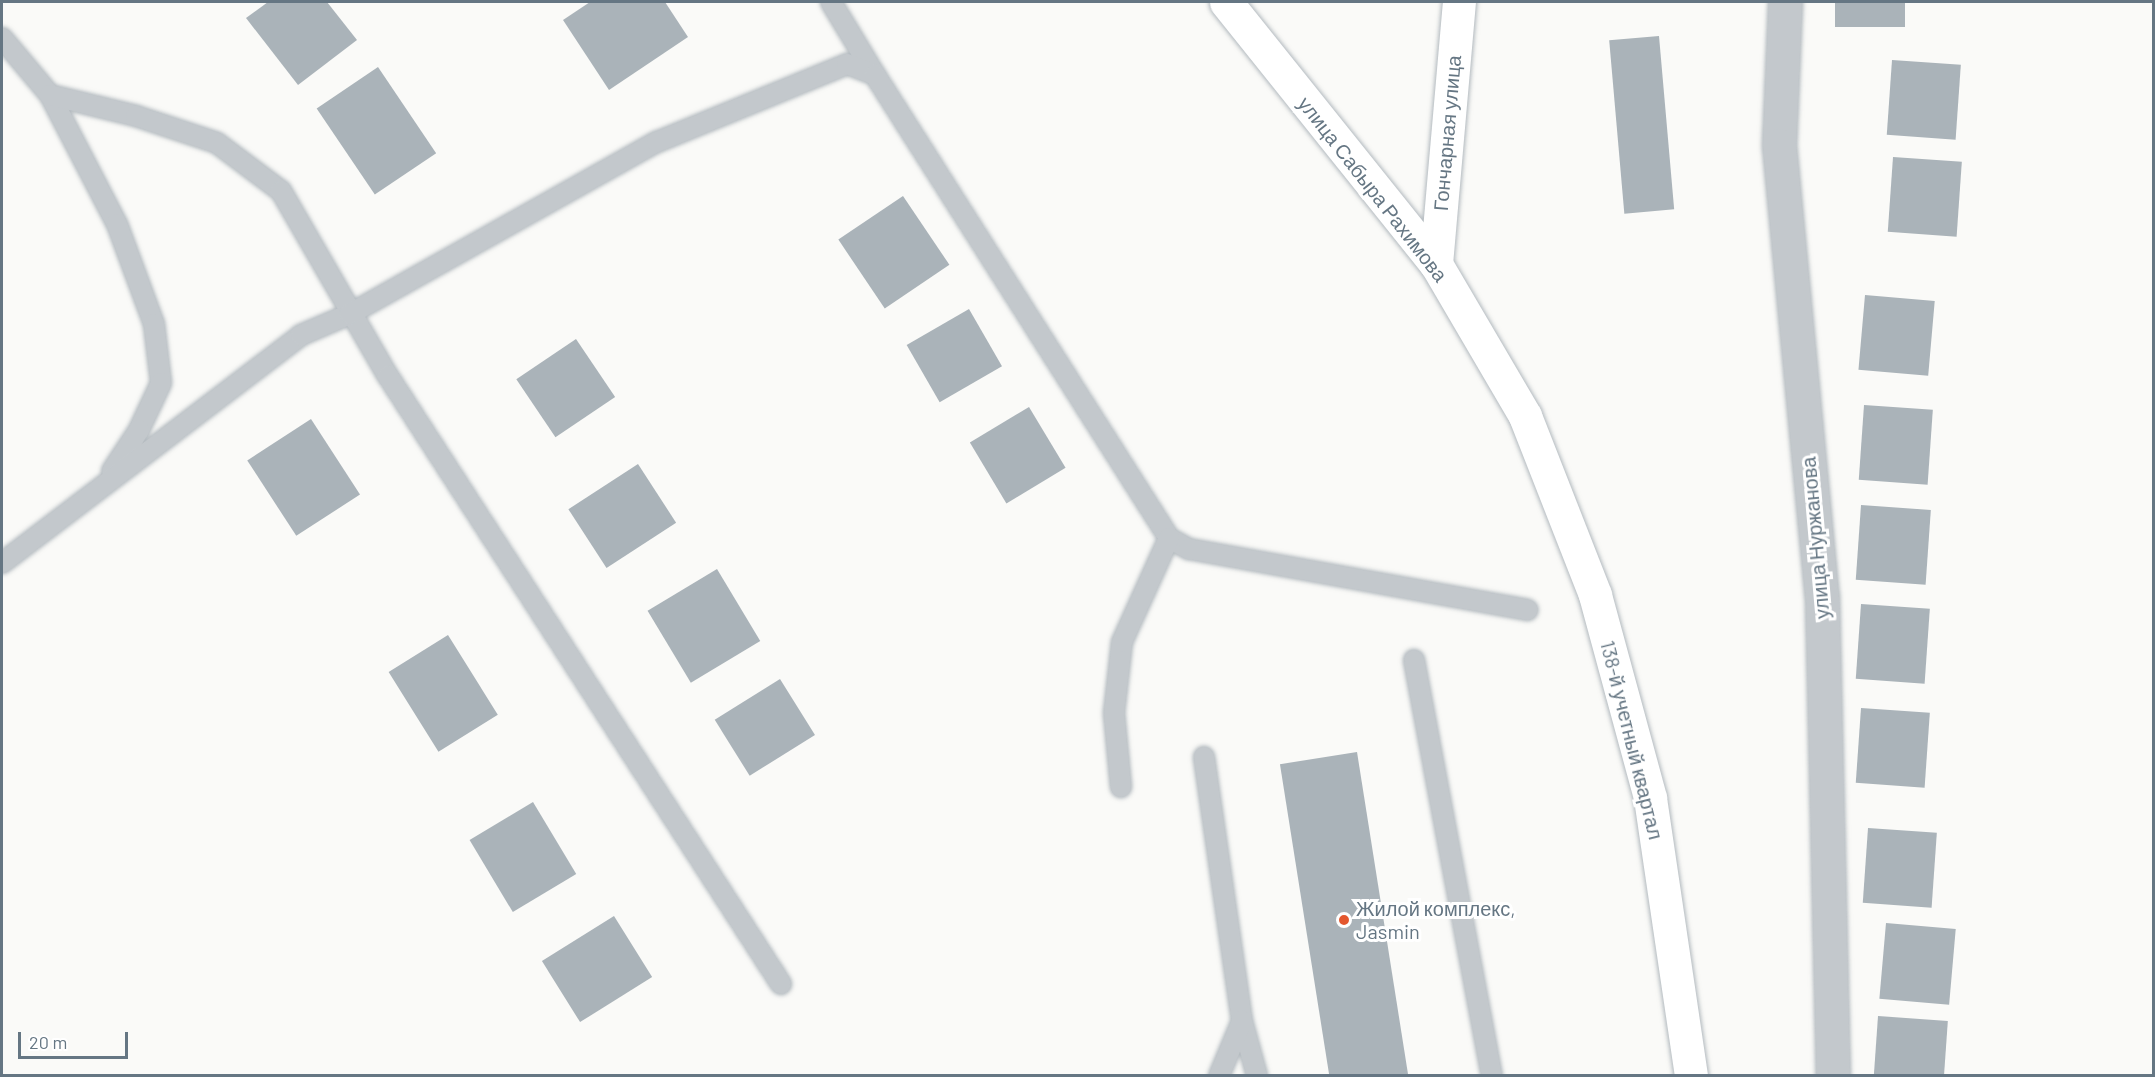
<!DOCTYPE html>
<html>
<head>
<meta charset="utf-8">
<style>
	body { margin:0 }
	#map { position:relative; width:2155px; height:1077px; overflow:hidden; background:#fafaf8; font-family:Barlow,sans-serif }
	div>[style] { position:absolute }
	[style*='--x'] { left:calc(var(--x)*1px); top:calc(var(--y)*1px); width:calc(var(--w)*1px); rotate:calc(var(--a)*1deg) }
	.building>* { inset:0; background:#aab3b9; transform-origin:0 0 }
	.roads { filter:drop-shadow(0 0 2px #b3babf) drop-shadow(0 0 2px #b3babf) }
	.lane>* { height:20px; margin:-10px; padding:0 10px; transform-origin:10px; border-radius:10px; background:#c3c8cc }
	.street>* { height:33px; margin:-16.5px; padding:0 16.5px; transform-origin:16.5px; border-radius:16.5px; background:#c3c8cc }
	.secondary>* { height:33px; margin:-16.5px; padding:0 16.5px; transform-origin:16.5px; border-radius:16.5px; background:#fff }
	.dots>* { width:16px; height:16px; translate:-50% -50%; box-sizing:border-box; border:3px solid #fff; border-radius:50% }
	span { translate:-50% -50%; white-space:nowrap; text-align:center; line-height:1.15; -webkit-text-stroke:6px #fff; paint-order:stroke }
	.street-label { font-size:20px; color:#657683 }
	.poi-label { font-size:20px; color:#657683 }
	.left { translate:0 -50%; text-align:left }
	.frame { position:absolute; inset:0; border:3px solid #657683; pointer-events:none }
	.scale { position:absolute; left:18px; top:1032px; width:110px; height:27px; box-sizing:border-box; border:3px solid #657683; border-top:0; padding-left:8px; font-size:18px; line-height:21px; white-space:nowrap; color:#657683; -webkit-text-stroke:4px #fff; paint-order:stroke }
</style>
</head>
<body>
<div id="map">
	<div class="building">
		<div style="clip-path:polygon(268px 2px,327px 2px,357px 40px,298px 85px,246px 18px)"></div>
		<div style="clip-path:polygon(590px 2px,665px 2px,688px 37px,609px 90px,563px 20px)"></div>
		<div style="left:1835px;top:2px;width:70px;height:25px"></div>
		<div style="left:1659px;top:36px;width:174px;height:50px;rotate:85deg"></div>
		<div style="left:1892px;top:60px;width:69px;height:75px;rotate:4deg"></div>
		<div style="left:378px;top:67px;width:104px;height:74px;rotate:56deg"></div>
		<div style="left:1893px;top:157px;width:69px;height:75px;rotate:4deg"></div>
		<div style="left:903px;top:196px;width:83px;height:78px;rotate:56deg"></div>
		<div style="left:1865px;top:295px;width:70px;height:75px;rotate:5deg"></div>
		<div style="left:969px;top:309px;width:66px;height:72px;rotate:60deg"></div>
		<div style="left:576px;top:339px;width:70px;height:72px;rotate:56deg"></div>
		<div style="left:1864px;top:405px;width:69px;height:75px;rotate:4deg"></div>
		<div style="left:1029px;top:407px;width:71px;height:69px;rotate:59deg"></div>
		<div style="left:311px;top:419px;width:90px;height:76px;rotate:57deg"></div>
		<div style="left:638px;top:464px;width:70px;height:83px;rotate:57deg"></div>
		<div style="left:1861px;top:505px;width:70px;height:75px;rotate:4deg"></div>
		<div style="left:717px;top:569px;width:84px;height:81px;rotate:59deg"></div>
		<div style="left:1861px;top:604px;width:69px;height:75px;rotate:4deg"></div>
		<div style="left:448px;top:635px;width:94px;height:70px;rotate:58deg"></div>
		<div style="left:780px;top:679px;width:66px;height:77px;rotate:58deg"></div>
		<div style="left:1861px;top:708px;width:69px;height:75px;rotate:4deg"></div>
		<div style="left:1357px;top:752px;width:328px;height:78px;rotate:81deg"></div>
		<div style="left:533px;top:802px;width:84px;height:74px;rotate:59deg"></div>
		<div style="left:1868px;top:828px;width:69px;height:75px;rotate:4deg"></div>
		<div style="left:614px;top:916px;width:72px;height:85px;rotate:58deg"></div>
		<div style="left:1886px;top:923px;width:70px;height:76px;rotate:5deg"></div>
		<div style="left:1878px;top:1016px;width:70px;height:60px;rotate:4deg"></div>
	</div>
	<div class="roads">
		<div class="lane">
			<div style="--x:831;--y:2;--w:85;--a:58.9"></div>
			<div style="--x:2;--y:38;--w:75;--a:49.9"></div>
			<div style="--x:50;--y:95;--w:145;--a:62.6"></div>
			<div style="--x:117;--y:224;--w:107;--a:69.7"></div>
			<div style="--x:154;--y:324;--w:59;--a:83.2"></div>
			<div style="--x:161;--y:383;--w:52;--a:115.1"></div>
			<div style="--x:139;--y:430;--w:49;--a:123.4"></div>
			<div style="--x:50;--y:95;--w:89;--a:13.7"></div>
			<div style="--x:136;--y:116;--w:85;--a:18.4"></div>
			<div style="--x:217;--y:143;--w:80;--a:36.9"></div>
			<div style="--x:281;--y:191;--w:214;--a:60"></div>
			<div style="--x:388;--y:376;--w:724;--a:57.12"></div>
			<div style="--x:2;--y:563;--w:376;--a:-37.3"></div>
			<div style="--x:301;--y:335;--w:53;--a:-23.2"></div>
			<div style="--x:350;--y:314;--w:352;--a:-29.3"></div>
			<div style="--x:657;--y:142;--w:205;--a:-22.3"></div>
			<div style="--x:847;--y:64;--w:30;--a:21"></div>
			<div style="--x:875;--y:75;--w:548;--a:57.58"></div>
			<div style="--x:1169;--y:538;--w:23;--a:29"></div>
			<div style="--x:1189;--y:549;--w:344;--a:10.2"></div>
			<div style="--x:1414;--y:660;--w:423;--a:79.4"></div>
			<div style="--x:1204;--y:757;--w:267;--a:81.8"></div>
			<div style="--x:1242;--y:1021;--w:57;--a:74.7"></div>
			<div style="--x:1121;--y:787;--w:74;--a:-95.4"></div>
			<div style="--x:1114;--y:713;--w:71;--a:-83.6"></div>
			<div style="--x:1122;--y:642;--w:114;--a:-65.7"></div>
			<div style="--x:1219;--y:1076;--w:60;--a:-67.3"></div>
		</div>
		<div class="street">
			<div style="--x:1785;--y:2;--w:143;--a:92.4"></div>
			<div style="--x:1779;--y:145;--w:454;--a:84.6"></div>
			<div style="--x:1822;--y:597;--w:479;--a:88.7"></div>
		</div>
		<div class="secondary">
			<div style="--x:1226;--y:2;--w:336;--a:51.3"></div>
			<div style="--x:1436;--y:264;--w:176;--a:59.6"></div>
			<div style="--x:1525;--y:416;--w:192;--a:68.6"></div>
			<div style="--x:1595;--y:595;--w:210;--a:74.8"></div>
			<div style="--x:1650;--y:798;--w:281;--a:81.6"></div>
			<div style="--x:1436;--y:264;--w:263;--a:-85"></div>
		</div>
	</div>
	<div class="dots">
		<div style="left:1344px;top:920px;background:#e4572e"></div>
	</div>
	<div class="street-label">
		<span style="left:1447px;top:133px;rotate:-85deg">Гончарная улица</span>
		<span style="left:1373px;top:189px;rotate:52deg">улица Сабыра Рахимова</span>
		<span style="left:1815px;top:538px;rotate:-95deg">улица Нуржанова</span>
		<span style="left:1632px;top:740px;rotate:76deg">138-й учетный квартал</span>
	</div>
	<div class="poi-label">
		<span class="left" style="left:1356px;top:920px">Жилой комплекс,<br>Jasmin</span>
	</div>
	<div class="frame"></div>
	<div class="scale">20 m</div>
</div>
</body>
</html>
